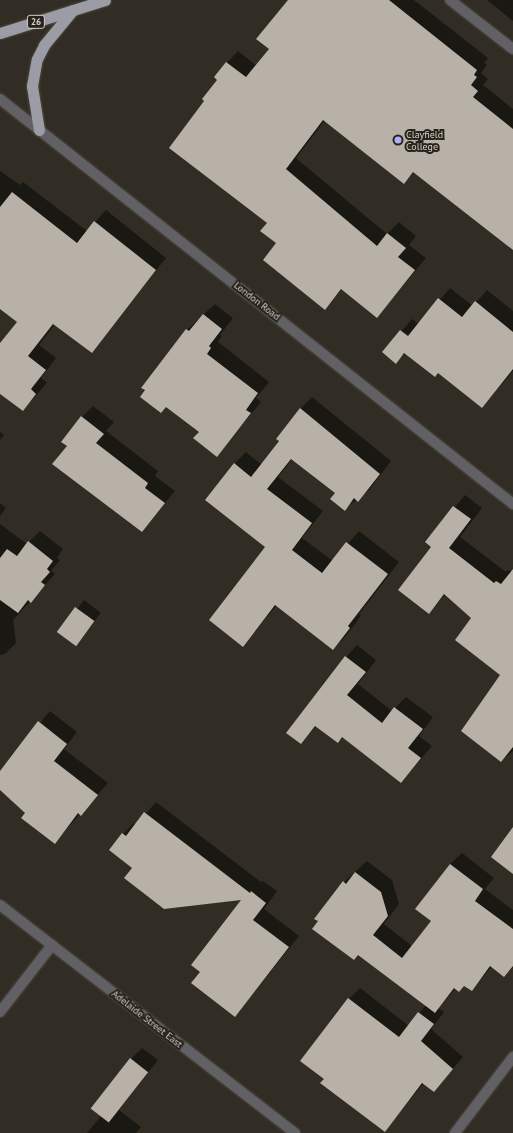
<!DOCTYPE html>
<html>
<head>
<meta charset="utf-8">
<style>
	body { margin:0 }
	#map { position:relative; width:513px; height:1133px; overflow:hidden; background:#322d24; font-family:"PT Sans",sans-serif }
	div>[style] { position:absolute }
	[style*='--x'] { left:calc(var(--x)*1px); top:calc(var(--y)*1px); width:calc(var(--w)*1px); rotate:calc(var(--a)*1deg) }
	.shadow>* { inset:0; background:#0007; transform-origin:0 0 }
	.building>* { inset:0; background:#b7b1a7; transform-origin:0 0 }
	.roads { filter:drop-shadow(0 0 1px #4f4b42) drop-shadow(0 0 1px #4f4b42) }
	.minor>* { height:10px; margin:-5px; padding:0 5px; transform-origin:5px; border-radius:5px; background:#606065 }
	.tertiary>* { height:10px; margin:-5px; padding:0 5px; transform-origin:5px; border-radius:5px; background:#606065 }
	.trunk>* { height:11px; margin:-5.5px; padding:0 5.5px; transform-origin:5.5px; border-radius:5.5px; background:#9c9ca6 }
	.dots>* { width:11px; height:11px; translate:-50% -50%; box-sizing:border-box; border:2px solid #28231b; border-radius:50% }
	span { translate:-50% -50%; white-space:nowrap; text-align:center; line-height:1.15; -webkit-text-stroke:4px #28231b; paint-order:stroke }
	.shield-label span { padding:1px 3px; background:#28231b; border:1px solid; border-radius:3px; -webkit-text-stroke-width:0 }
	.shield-label { font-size:9px; color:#d4d1cb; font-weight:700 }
	.poi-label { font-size:10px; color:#d4d1cb }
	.left { translate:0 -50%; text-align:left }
	.street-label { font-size:10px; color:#d4d1cb }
</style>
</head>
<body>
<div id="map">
	<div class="shadow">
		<div style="clip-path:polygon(289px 0,414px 0,488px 58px,484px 63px,487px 65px,481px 73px,488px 79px,483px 85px,513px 109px,513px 250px,414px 172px,404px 183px,325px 120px,296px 158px,387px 234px,399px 222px,416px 236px,409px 245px,426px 258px,377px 316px,342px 289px,325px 309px,277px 243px,206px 100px,227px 63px,238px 51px,257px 66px,270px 49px)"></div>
		<div style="clip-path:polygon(487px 0,513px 0,513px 21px)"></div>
		<div style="clip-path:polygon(0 171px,20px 185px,23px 182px,87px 231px,106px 210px,166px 258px,92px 352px,55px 324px,39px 345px,56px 358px,41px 378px,47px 383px,23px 410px,0 394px,0 343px,18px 322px,0 308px)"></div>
		<div style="clip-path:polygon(450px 288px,473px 306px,487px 290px,513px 311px,513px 371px,482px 407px,439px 372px,405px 353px,396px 362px,383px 352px,412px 319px,419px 324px)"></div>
		<div style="clip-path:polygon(215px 304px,233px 318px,220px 335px,222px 336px,218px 342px,269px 382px,256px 398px,261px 402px,217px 455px,200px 431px,167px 406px,161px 412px,142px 388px,187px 330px)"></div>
		<div style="clip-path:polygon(312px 397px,391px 461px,370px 489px,344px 509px,336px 493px,292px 459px,278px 477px,323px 511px,302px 538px,333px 561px,359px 531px,399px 562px,359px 614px,361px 616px,345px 637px,333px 649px,277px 605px,243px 645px,267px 546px,234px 464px,246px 452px,262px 465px,300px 409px)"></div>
		<div style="clip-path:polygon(93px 406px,114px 422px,106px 431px,158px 471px,155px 476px,175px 491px,142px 531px,68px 445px,82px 417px)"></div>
		<div style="clip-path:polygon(0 432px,4px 435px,0 440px)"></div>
		<div style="clip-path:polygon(465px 495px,482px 508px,460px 537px,506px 572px,508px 570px,513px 572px,513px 751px,501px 761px,502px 675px,473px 618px,446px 594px,429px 612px,433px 547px,426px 542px)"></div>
		<div style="clip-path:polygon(0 503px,6px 508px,0 516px)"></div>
		<div style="clip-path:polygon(0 524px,27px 544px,40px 531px,63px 549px,57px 558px,60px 560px,51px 571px,55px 574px,13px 620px,16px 643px,5px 654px,0 655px)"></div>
		<div style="left:84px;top:600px;width:21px;height:40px;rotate:37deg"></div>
		<div style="clip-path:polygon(357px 645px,376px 660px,358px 684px,392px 711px,406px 697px,433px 717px,419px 736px,432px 746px,401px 782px,343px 737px,338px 742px,317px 725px,301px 743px,346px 657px)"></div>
		<div style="clip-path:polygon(50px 711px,77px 732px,64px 749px,108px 783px,55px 842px,0 789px,0 772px)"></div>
		<div style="clip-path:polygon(156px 802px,261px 882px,263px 881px,277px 891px,264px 909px,299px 936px,235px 1016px,243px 899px,133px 868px,123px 834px,134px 823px,136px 825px)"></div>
		<div style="clip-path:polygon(462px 853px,494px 878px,485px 889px,513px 910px,513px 967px,504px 976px,492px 966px,472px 990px,465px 985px,456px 988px,438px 1008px,444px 1012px,431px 1029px,463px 1057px,434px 1091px,424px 1083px,385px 1130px,325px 1079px,349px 999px,360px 988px,409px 1026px,426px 1005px,359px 954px,344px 882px,367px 861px,392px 880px,399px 904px,384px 924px,412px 946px,432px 920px,450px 864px)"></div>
		<div style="clip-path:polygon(142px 1048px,158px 1060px,119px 1110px,141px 1127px,136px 1133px,87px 1133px,101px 1116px,131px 1059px)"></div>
	</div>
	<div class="building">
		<div style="clip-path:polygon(288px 0,389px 0,477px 70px,474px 75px,477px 77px,471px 85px,478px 91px,473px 97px,513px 129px,513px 250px,413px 172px,404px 184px,323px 120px,286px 169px,377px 246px,387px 233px,406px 248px,398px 257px,415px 270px,377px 318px,341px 289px,325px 310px,263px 260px,276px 243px,260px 231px,267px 223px,169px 148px,204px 101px,202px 99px,217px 80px,214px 77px,226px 62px,246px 77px,269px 49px,256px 39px)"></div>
		<div style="clip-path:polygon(12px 192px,77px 243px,94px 221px,156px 270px,92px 353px,53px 324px,28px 356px,46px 370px,31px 389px,36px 394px,23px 411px,0 394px,0 343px,17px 322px,0 309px,0 207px)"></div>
		<div style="clip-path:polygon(438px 298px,462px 317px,475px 301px,513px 332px,513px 369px,482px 408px,438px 373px,435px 377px,404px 353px,396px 364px,382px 352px,400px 330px,408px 336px)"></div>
		<div style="clip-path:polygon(203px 314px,222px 329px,209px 346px,211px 348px,207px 354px,258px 393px,246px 410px,251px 413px,217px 457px,193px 438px,199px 432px,166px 407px,161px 413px,140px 397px,145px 390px,141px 388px,186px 329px,189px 331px)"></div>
		<div style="clip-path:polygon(300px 408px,380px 474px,358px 502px,354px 498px,345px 511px,330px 499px,335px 493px,291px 459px,267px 489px,312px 523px,292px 550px,322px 573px,346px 542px,388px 574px,348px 626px,350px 628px,333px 650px,275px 605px,243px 647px,209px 620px,265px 547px,205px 500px,234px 463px,251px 477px,279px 441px,276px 439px)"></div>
		<div style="clip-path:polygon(81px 416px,104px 434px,96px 443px,148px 483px,145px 488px,165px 503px,142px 532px,52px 464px,67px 446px,61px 442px)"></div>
		<div style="clip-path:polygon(453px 506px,471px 519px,449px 548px,494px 583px,496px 581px,501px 584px,513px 569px,513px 747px,501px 762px,461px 731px,500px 675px,455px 640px,471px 618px,444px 594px,429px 614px,398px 590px,431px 547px,425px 542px)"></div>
		<div style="clip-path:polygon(28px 541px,53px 561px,47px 569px,50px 572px,41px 582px,45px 585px,31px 603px,28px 600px,18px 613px,0 600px,0 558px,7px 549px,17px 556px)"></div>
		<div style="left:75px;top:607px;width:24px;height:31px;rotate:36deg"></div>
		<div style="clip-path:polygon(345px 656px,366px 672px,347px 695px,382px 723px,394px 707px,423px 729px,408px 748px,421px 758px,401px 783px,342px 737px,338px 743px,315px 726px,301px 744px,286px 733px)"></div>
		<div style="clip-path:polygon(38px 721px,67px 744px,54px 761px,98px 795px,81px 816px,78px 813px,55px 844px,21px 818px,25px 813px,0 790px,0 771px)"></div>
		<div style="clip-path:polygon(144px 812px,250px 893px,251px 891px,266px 903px,253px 920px,289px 947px,235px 1017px,191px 983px,200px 972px,191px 965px,241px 900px,164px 909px,124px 878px,132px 868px,109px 850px,122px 833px,126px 836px)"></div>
		<div style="clip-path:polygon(513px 827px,513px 874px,491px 857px)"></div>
		<div style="clip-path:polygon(450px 864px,483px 889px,475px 901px,513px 929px,513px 966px,504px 977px,490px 966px,472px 991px,464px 986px,459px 992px,454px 988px,435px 1013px,358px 955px,354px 960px,312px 929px,318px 921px,314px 919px,343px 881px,346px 884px,355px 872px,381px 892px,388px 916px,373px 935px,402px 958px,431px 921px,415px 909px)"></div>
		<div style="clip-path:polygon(348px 998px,399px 1037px,418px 1012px,434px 1024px,421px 1041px,453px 1069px,434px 1092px,422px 1083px,385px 1132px,320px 1083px,324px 1079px,300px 1061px)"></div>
		<div style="left:130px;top:1058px;width:23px;height:64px;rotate:38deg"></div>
	</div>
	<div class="roads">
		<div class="minor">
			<div style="--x:0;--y:99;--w:654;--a:38.29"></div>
			<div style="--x:0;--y:905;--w:373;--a:37.7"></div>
			<div style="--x:0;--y:1012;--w:85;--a:-52.2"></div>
			<div style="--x:455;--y:1133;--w:96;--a:-52.7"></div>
		</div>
		<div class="tertiary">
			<div style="--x:450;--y:0;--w:80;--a:37.9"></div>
		</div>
		<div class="trunk">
			<div style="--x:0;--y:33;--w:110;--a:-17.4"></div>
			<div style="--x:39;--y:130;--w:45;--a:-99"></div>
			<div style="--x:32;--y:86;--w:27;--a:-80"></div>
			<div style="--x:37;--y:59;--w:16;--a:-63"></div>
			<div style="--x:44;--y:45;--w:45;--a:-50.4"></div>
		</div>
	</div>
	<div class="dots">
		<div style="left:398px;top:140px;background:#b0aefa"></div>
	</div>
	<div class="shield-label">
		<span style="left:36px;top:22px">26</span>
	</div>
	<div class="poi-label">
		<span class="left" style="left:406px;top:140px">Clayfield<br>College</span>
	</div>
	<div class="street-label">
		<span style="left:257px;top:301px;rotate:38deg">London Road</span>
		<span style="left:147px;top:1019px;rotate:38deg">Adelaide Street East</span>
	</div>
</div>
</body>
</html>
